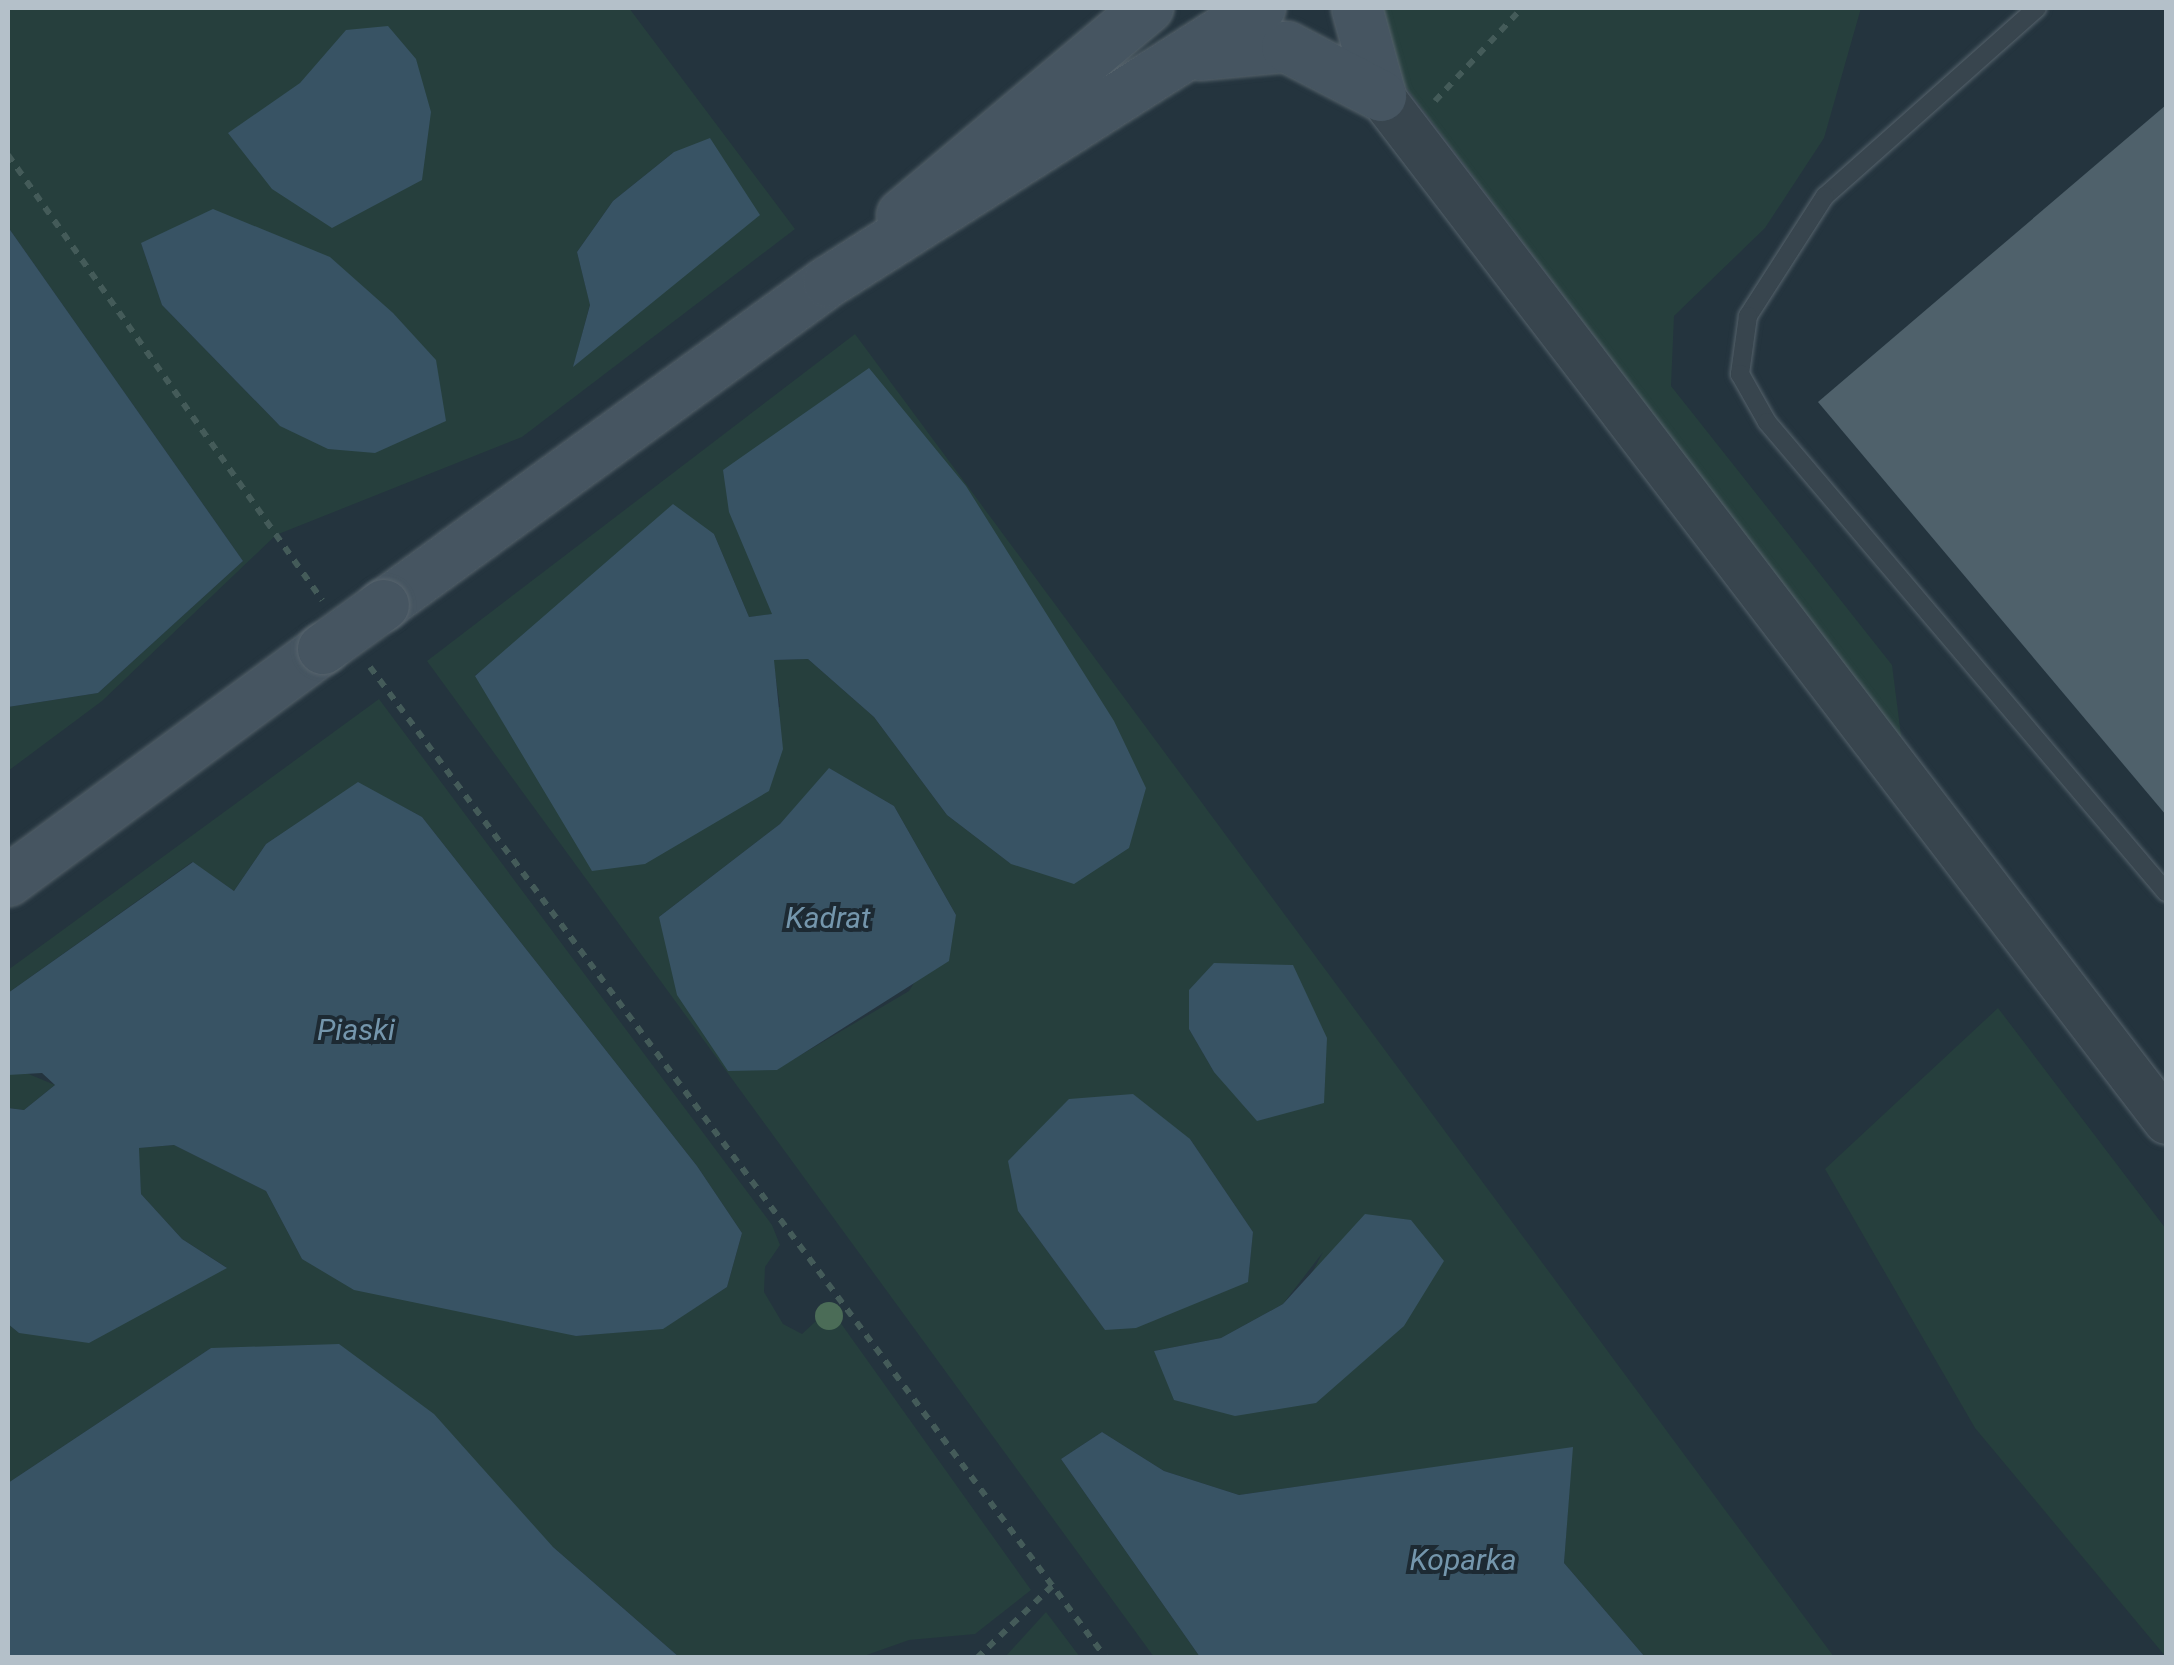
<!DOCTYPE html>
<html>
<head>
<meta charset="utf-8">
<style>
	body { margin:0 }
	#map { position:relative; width:2174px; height:1665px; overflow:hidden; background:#24343e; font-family:Roboto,sans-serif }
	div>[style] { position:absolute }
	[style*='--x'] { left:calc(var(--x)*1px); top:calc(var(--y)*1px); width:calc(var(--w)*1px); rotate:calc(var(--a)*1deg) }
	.green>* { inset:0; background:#263f3d }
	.water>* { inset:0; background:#385364 }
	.building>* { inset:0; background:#4f616b }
	.path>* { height:6px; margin-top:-3px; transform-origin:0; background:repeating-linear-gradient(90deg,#445b59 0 8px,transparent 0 16px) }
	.roads { filter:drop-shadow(0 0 2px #56636c) drop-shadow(0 0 2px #56636c) }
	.service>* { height:18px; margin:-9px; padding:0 9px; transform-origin:9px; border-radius:9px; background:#38454e }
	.tertiary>* { height:45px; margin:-22.5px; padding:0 22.5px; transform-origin:22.5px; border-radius:22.5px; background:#38454e }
	.secondary>* { height:50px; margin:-25px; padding:0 25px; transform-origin:25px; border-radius:25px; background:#465561 }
	.bridges { filter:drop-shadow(0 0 2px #56636c) drop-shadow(0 0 2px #56636c) }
	.secondary-bridge>* { height:50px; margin:-25px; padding:0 25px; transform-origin:25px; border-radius:25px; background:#465561 }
	.trees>* { width:28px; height:28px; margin:-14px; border-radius:50%; background:#4b6c57 }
	span { translate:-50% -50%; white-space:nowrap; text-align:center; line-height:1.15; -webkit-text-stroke:8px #1d2a33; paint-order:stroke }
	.water-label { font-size:30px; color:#7496ac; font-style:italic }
	.frame { position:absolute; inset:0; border:10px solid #b4c0c9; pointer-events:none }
</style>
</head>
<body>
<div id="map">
	<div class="green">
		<div style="clip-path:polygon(evenodd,8px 8px,629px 8px,795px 229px,522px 437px,276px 535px,102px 701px,8px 771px,8px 707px,98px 693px,243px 561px,8px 227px,8px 8px,674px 152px,574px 365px,590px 304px,577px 252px,613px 201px,674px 152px,8px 8px,141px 243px,280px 426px,162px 305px,141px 243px)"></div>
		<div style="clip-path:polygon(1382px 8px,1861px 8px,1824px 138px,1765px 228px,1674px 316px,1671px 386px,1892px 665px,1902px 743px,1386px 61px)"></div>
		<div style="clip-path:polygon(evenodd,855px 334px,1834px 1657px,1645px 1657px,1564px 1563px,1572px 1448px,1239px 1495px,1164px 1471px,1102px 1432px,1061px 1459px,1200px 1657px,1154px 1657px,427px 661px,855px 334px,714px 534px,749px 617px,773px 614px,750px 558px,1011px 864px,947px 815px,874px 717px,808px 659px,773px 660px,780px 707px,511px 730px,475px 675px,714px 534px,855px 334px,830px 769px,894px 806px,956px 915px,909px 991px,777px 1069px,659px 917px,780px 824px,830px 769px,855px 334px,1189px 990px,1214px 1072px,1189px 1029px,1189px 990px,855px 334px,1190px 1139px,1253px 1232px,1248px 1281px,1105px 1330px,1018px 1211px,1190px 1139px,855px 334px,1323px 1252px,1235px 1416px,1154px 1351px,1221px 1338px,1283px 1304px,1323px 1252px)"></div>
		<div style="clip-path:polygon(379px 699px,772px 1225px,780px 1245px,765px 1267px,764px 1292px,783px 1324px,802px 1334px,830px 1308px,1031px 1590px,975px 1634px,909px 1640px,861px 1657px,679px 1657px,553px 1547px,211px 1348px,8px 1483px,8px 1324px,19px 1333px,226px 1267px,182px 1239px,141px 1194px,138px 1148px,174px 1145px,266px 1191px,302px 1259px,576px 1336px,663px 1328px,727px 1287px,742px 1233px,697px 1166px,422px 817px,358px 783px,266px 844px,234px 891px,192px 862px,8px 993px,8px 970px)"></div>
		<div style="clip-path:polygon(1998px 1008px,2166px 1229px,2166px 1657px,1975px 1428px,1825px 1169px)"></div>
		<div style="clip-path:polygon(19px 1070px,55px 1085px,24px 1110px,8px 1108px,8px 1075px)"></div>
		<div style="clip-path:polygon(1046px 1612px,1080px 1657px,1005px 1657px)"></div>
	</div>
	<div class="water">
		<div style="clip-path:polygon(388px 26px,416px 59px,431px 112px,422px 180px,332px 228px,272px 189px,228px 133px,300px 83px,346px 30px)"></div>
		<div style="clip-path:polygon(710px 138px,760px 215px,573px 367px,590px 305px,577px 252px,613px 201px,674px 152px)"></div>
		<div style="clip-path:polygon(213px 209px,330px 257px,393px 313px,436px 360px,446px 421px,375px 453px,328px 449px,280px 426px,162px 305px,141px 243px)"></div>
		<div style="clip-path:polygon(8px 227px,243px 561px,98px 693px,8px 707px)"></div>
		<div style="clip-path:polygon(869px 368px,966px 486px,1114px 721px,1146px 788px,1129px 848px,1074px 884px,1011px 864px,947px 815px,874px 717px,808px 659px,774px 660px,783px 749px,769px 791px,645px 864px,592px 871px,475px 676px,673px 504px,714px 534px,749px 617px,772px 614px,729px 512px,723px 470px)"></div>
		<div style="clip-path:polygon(829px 768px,894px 806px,956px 915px,949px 961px,777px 1070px,728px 1071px,677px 995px,659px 917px,780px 824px)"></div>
		<div style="clip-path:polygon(358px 782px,422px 817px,697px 1166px,742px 1233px,727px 1287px,663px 1329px,576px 1336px,354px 1290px,302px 1259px,266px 1191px,174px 1145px,139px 1148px,141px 1194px,182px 1239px,227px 1268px,89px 1343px,19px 1333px,8px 1324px,8px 1108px,24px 1110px,55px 1085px,42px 1073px,8px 1075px,8px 993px,193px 862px,234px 891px,266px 844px)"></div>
		<div style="clip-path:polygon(1214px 963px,1293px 965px,1327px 1038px,1324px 1103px,1257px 1121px,1214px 1072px,1189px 1029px,1189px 990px)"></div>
		<div style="clip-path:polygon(1133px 1094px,1190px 1139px,1253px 1232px,1248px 1282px,1136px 1328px,1105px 1330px,1018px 1211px,1008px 1161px,1069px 1099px)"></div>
		<div style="clip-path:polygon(1365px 1214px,1411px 1220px,1444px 1261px,1404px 1326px,1316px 1403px,1235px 1416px,1174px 1400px,1154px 1351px,1221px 1338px,1283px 1304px)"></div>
		<div style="clip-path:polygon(339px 1344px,434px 1414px,553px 1547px,679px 1657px,8px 1657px,8px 1483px,211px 1348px)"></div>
		<div style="clip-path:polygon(1102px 1432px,1164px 1471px,1239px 1495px,1573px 1447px,1564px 1563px,1645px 1657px,1200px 1657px,1061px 1459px)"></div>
	</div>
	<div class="building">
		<div style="clip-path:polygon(2166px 105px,2166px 815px,1818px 402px)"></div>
	</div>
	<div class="path">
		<div style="--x:1435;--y:101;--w:127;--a:-46.9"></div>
		<div style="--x:8;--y:155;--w:545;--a:54.79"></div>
		<div style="--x:370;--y:667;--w:1234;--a:53.4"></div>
		<div style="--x:977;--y:1658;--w:104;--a:-43.8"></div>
	</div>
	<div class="roads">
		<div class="service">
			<div style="--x:2037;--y:8;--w:283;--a:138.4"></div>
			<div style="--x:1825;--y:196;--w:143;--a:122.7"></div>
			<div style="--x:1748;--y:316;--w:59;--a:97.9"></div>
			<div style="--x:1740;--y:374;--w:55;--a:60.6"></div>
			<div style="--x:1767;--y:422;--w:617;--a:49.67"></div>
		</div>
		<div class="tertiary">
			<div style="--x:1381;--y:96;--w:1291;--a:52.55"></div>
		</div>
		<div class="secondary">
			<div style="--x:1357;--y:8;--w:91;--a:74.7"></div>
			<div style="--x:1200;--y:55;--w:87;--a:-5.3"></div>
			<div style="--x:1287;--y:47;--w:106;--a:27.5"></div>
			<div style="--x:902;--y:215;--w:322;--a:-40.1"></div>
			<div style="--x:384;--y:605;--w:549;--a:-36.04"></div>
			<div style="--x:828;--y:282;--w:512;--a:-32.39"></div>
			<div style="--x:8;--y:881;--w:391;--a:-36.4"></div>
		</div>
	</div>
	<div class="bridges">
		<div class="secondary-bridge">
			<div style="--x:323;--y:649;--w:75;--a:-35.8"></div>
		</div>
	</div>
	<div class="trees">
		<div style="left:829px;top:1316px"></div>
	</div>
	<div class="water-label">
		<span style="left:828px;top:918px">Kadrat</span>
		<span style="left:356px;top:1030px">Piaski</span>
		<span style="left:1463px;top:1560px">Koparka</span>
	</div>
	<div class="frame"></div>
</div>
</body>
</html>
